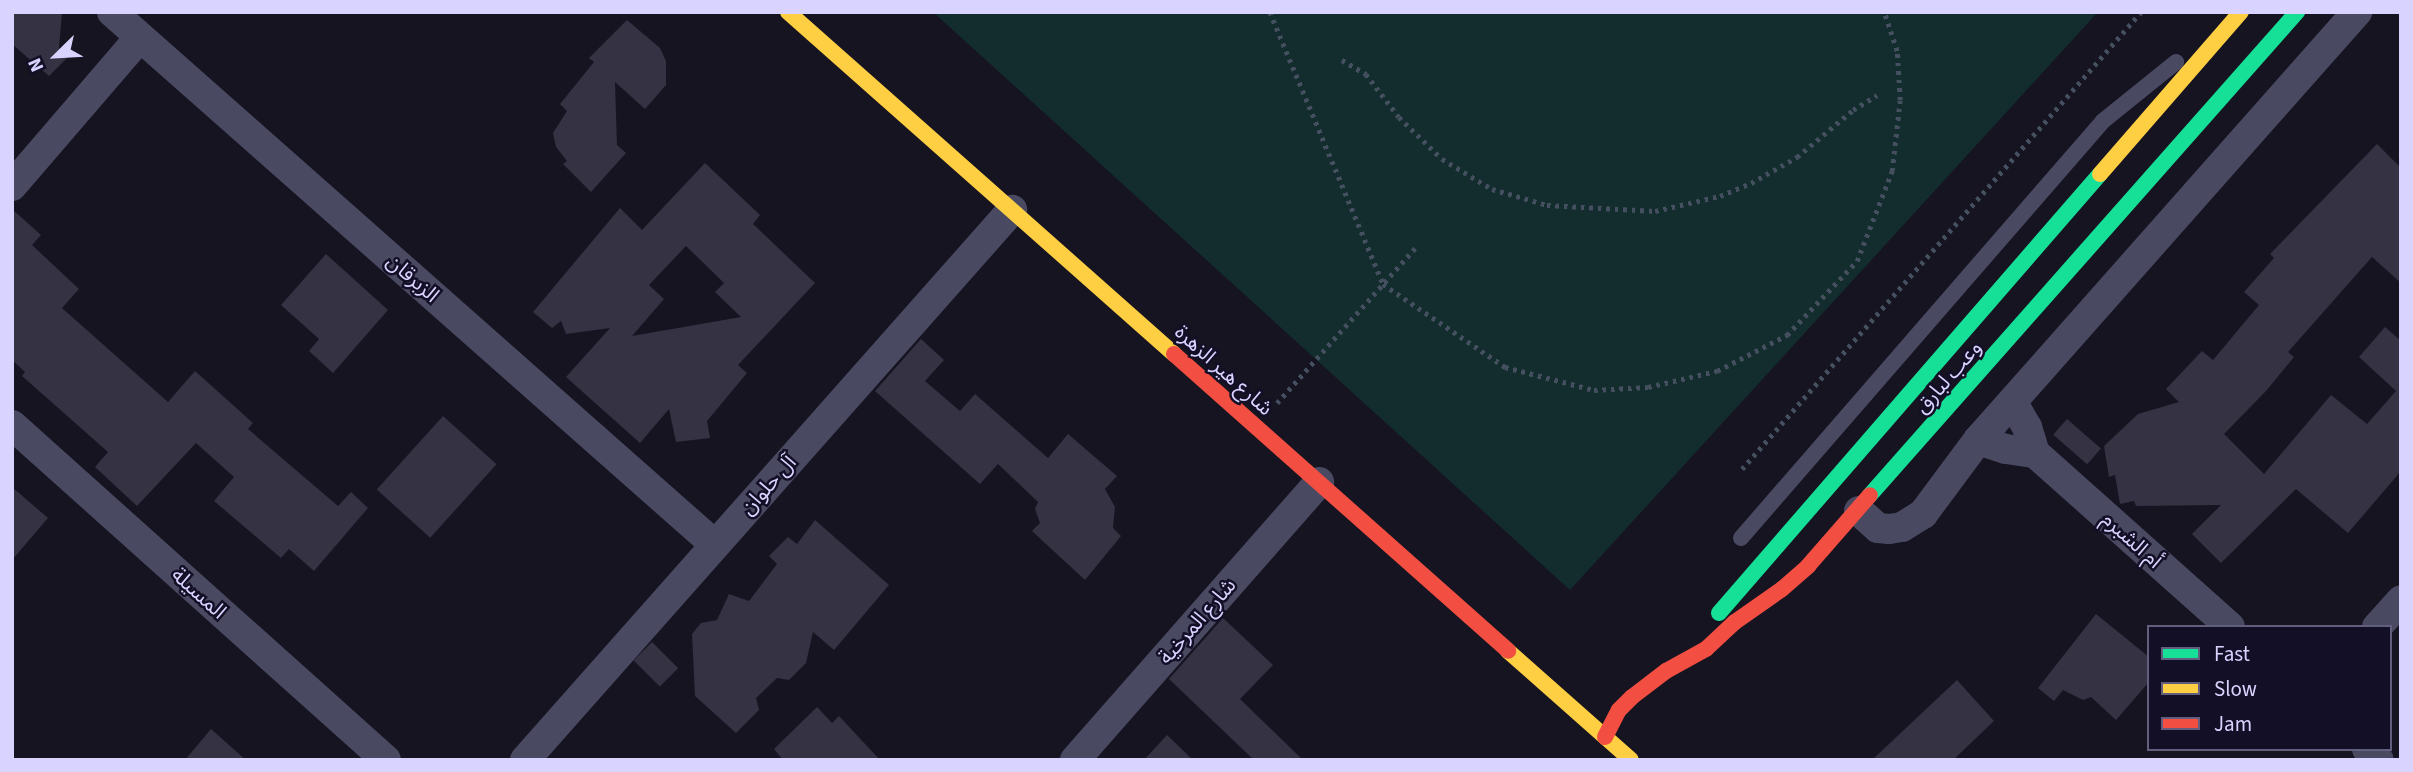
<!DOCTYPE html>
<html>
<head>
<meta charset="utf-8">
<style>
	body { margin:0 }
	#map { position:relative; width:2413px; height:772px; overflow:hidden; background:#161421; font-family:"Source Sans 3","Noto Sans Arabic",sans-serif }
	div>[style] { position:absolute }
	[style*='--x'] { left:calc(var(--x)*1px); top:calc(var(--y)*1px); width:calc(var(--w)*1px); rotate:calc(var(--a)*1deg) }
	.green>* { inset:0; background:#132c2d }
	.building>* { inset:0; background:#343243; transform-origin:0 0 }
	.path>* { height:4.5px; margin-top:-2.25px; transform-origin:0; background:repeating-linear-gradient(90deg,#44505f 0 3.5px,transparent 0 8.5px) }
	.lane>* { height:16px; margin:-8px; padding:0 8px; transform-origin:8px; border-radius:8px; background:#4a4962 }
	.street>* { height:30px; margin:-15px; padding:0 15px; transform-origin:15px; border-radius:15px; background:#4a4962 }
	.fast>* { height:16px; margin:-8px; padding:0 8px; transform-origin:8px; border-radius:8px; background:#16e098 }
	.slow>* { height:16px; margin:-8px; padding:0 8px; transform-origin:8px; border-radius:8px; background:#ffcf43 }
	.jam>* { height:16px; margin:-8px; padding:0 8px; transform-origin:8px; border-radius:8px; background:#f24e42 }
	span { translate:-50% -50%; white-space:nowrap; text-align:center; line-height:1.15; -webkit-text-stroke:5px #130f26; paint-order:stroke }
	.street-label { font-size:21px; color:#d9d4ff }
	.frame { position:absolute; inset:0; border:14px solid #d9d4ff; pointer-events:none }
	.legend { position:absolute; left:2147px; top:625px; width:245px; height:126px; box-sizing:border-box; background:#130f26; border:2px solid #625e7d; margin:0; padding:9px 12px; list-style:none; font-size:21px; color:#d9d4ff }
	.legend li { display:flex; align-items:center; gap:14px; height:35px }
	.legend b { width:35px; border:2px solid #625e7d }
	.north { position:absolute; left:21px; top:21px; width:70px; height:70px; -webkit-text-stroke:5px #130f26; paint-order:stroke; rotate:246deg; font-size:19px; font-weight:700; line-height:28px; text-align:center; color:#d9d4ff }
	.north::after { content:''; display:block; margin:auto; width:24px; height:32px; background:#d9d4ff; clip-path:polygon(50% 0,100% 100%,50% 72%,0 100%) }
</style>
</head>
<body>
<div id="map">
	<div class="green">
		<div style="clip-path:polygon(933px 12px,2098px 12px,1570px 590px)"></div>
	</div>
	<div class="building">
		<div style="clip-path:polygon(12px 12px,62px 12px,59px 48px,67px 58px,49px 76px,12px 44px)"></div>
		<div style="clip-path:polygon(627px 20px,660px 48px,666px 61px,666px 85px,645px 109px,615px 82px,617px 145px,626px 153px,591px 192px,563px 164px,567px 161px,556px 147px,553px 133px,567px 111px,560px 104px,594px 62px,589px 58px)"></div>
		<div style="clip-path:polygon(2377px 144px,2401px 168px,2401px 283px,2372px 257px,2288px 352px,2294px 357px,2266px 391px,2224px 434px,2264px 474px,2331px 395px,2367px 424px,2396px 391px,2359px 357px,2385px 327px,2401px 341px,2401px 471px,2348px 533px,2296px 489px,2221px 563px,2192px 534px,2221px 505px,2136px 506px,2134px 501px,2120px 504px,2115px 475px,2109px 477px,2104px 446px,2138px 414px,2179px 402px,2166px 389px,2202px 351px,2213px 360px,2259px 305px,2244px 292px,2274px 258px,2270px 254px)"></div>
		<div style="clip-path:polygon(evenodd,705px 163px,760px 215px,753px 224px,815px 283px,738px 365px,747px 373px,707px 421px,710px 438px,676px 442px,669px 409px,640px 443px,566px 377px,610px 328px,566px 334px,561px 321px,552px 328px,533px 312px,620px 208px,642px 230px,705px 163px,686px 246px,724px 283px,715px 292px,741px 317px,632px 336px,664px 299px,649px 285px,686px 246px)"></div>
		<div style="clip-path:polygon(12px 209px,41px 235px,32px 245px,79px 289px,62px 308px,168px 402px,195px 371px,253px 423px,248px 429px,338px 506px,351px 492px,368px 508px,314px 571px,289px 549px,281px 558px,214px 501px,234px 477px,196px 443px,137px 506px,95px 467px,108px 452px,22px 376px,25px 372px,12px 360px)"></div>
		<div style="clip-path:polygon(326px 254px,388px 310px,333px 373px,309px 351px,319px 339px,281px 305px)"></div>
		<div style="clip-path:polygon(921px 339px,944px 360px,925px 381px,960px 411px,975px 394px,1048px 458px,1068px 434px,1117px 476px,1105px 489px,1115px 507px,1113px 528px,1121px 536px,1085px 580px,1032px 531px,1040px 523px,1035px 509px,1038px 502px,998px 464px,980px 484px,875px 391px)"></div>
		<div style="left:443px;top:416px;width:72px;height:99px;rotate:42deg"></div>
		<div style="left:2067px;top:419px;width:45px;height:21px;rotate:41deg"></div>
		<div style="clip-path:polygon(12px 487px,48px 518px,12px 560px)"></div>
		<div style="clip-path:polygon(815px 520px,889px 585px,834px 650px,813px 632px,806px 663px,789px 680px,777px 678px,756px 698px,759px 710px,736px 733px,695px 696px,692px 634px,701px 623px,717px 620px,729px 594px,749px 601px,777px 564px,769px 556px,788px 537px,797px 544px)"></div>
		<div style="clip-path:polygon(2096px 614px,2149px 657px,2149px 682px,2116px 720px,2091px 697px,2083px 700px,2063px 690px,2054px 701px,2038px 688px)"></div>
		<div style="clip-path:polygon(1223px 618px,1273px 665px,1240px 699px,1303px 760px,1254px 760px,1169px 679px)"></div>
		<div style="left:652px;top:642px;width:37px;height:26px;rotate:45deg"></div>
		<div style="clip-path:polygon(1957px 680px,1994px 721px,1953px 760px,1872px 760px)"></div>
		<div style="clip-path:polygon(817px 707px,832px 723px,839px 716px,880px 760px,783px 760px,774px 749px)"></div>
		<div style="clip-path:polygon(211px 729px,246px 760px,185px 760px)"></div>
		<div style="clip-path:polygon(1167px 735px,1193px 760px,1144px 760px)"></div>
	</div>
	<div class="path">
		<div style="--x:1270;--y:12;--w:295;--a:67.4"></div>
		<div style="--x:1383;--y:284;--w:148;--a:34.2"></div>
		<div style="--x:1505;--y:367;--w:92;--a:14.5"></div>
		<div style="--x:1594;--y:390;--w:54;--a:-3.2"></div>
		<div style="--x:1648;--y:387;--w:71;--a:-13.1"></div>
		<div style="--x:1717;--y:371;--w:79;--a:-27.2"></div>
		<div style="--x:1787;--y:335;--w:102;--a:-46.6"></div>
		<div style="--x:1857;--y:261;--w:97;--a:-68.7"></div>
		<div style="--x:1892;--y:171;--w:71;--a:-83.6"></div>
		<div style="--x:1900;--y:100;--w:49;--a:-93.5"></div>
		<div style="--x:1897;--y:51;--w:41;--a:-108.4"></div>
		<div style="--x:1342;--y:60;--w:28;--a:30"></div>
		<div style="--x:1366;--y:74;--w:54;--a:52.5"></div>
		<div style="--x:1399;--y:117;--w:60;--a:44.3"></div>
		<div style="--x:1442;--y:159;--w:58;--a:31"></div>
		<div style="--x:1492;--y:189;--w:57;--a:16.2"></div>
		<div style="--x:1547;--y:205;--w:108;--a:3.2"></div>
		<div style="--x:1655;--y:211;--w:67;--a:-13"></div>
		<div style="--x:1720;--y:196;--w:34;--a:-23"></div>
		<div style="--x:1751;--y:183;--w:53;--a:-29.5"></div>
		<div style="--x:1797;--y:157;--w:73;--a:-40"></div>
		<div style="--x:1853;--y:110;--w:28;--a:-32"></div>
		<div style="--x:1277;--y:403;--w:209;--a:-48.3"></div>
		<div style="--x:1742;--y:469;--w:607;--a:-48.88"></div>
	</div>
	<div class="lane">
		<div style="--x:1741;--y:538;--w:552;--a:-49.04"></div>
		<div style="--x:2103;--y:121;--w:94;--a:-38.9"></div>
	</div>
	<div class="street">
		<div style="--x:112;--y:12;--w:805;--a:41.47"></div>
		<div style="--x:12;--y:186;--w:196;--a:-49.3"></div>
		<div style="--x:2013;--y:403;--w:28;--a:60"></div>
		<div style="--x:2027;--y:427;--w:27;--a:73"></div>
		<div style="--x:12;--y:425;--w:502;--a:41.85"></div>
		<div style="--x:1978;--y:440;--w:29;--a:18"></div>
		<div style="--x:2006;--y:449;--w:29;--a:8"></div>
		<div style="--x:2035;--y:453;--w:261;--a:41.7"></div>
		<div style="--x:1859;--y:511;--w:25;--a:42"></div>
		<div style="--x:1878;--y:528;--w:11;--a:5"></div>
		<div style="--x:1889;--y:529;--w:13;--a:-9"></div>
		<div style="--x:1902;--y:527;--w:25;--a:-32"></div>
		<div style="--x:1923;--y:514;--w:92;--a:-53.4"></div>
		<div style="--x:1978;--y:440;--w:572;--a:-48.47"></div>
		<div style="--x:2377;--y:627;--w:36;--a:-48"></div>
		<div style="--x:2367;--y:749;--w:16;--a:43"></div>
		<div style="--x:525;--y:760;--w:735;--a:-48.48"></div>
		<div style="--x:1075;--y:760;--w:370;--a:-48.7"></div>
	</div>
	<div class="fast">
		<div style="--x:1870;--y:495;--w:645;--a:-48.52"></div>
		<div style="--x:1719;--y:613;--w:581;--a:-49.05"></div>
	</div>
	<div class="slow">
		<div style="--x:788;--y:12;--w:516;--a:41.54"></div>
		<div style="--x:2100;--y:174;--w:215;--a:-49"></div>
		<div style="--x:1508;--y:651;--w:164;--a:41.5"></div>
	</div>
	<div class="jam">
		<div style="--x:1174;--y:354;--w:447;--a:41.6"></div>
		<div style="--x:1605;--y:737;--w:30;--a:-63"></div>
		<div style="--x:1619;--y:710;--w:18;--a:-45"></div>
		<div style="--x:1632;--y:697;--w:43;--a:-37.4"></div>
		<div style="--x:1666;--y:671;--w:46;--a:-28.8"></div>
		<div style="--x:1706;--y:649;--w:40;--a:-43"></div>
		<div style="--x:1735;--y:622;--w:57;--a:-35.1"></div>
		<div style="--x:1782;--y:589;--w:35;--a:-41"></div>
		<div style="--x:1808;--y:566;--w:94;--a:-48.9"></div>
	</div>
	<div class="street-label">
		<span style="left:413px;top:278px;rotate:41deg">الزبرقان</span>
		<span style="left:1224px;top:370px;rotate:42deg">شارع هير الزهرة</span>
		<span style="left:1948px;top:377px;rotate:-49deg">وعب لبارق</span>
		<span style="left:768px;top:485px;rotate:-48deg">آل حلوان</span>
		<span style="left:2132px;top:540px;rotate:42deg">أم الشبرم</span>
		<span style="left:199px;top:593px;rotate:42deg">المسيلة</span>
		<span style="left:1197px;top:621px;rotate:-49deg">شارع المرخية</span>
	</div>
	<div class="frame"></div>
	<ul class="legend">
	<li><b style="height:9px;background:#16e098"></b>Fast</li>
	<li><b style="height:9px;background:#ffcf43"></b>Slow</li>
	<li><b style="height:9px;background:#f24e42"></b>Jam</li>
	</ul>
	<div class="north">N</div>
</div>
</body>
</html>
